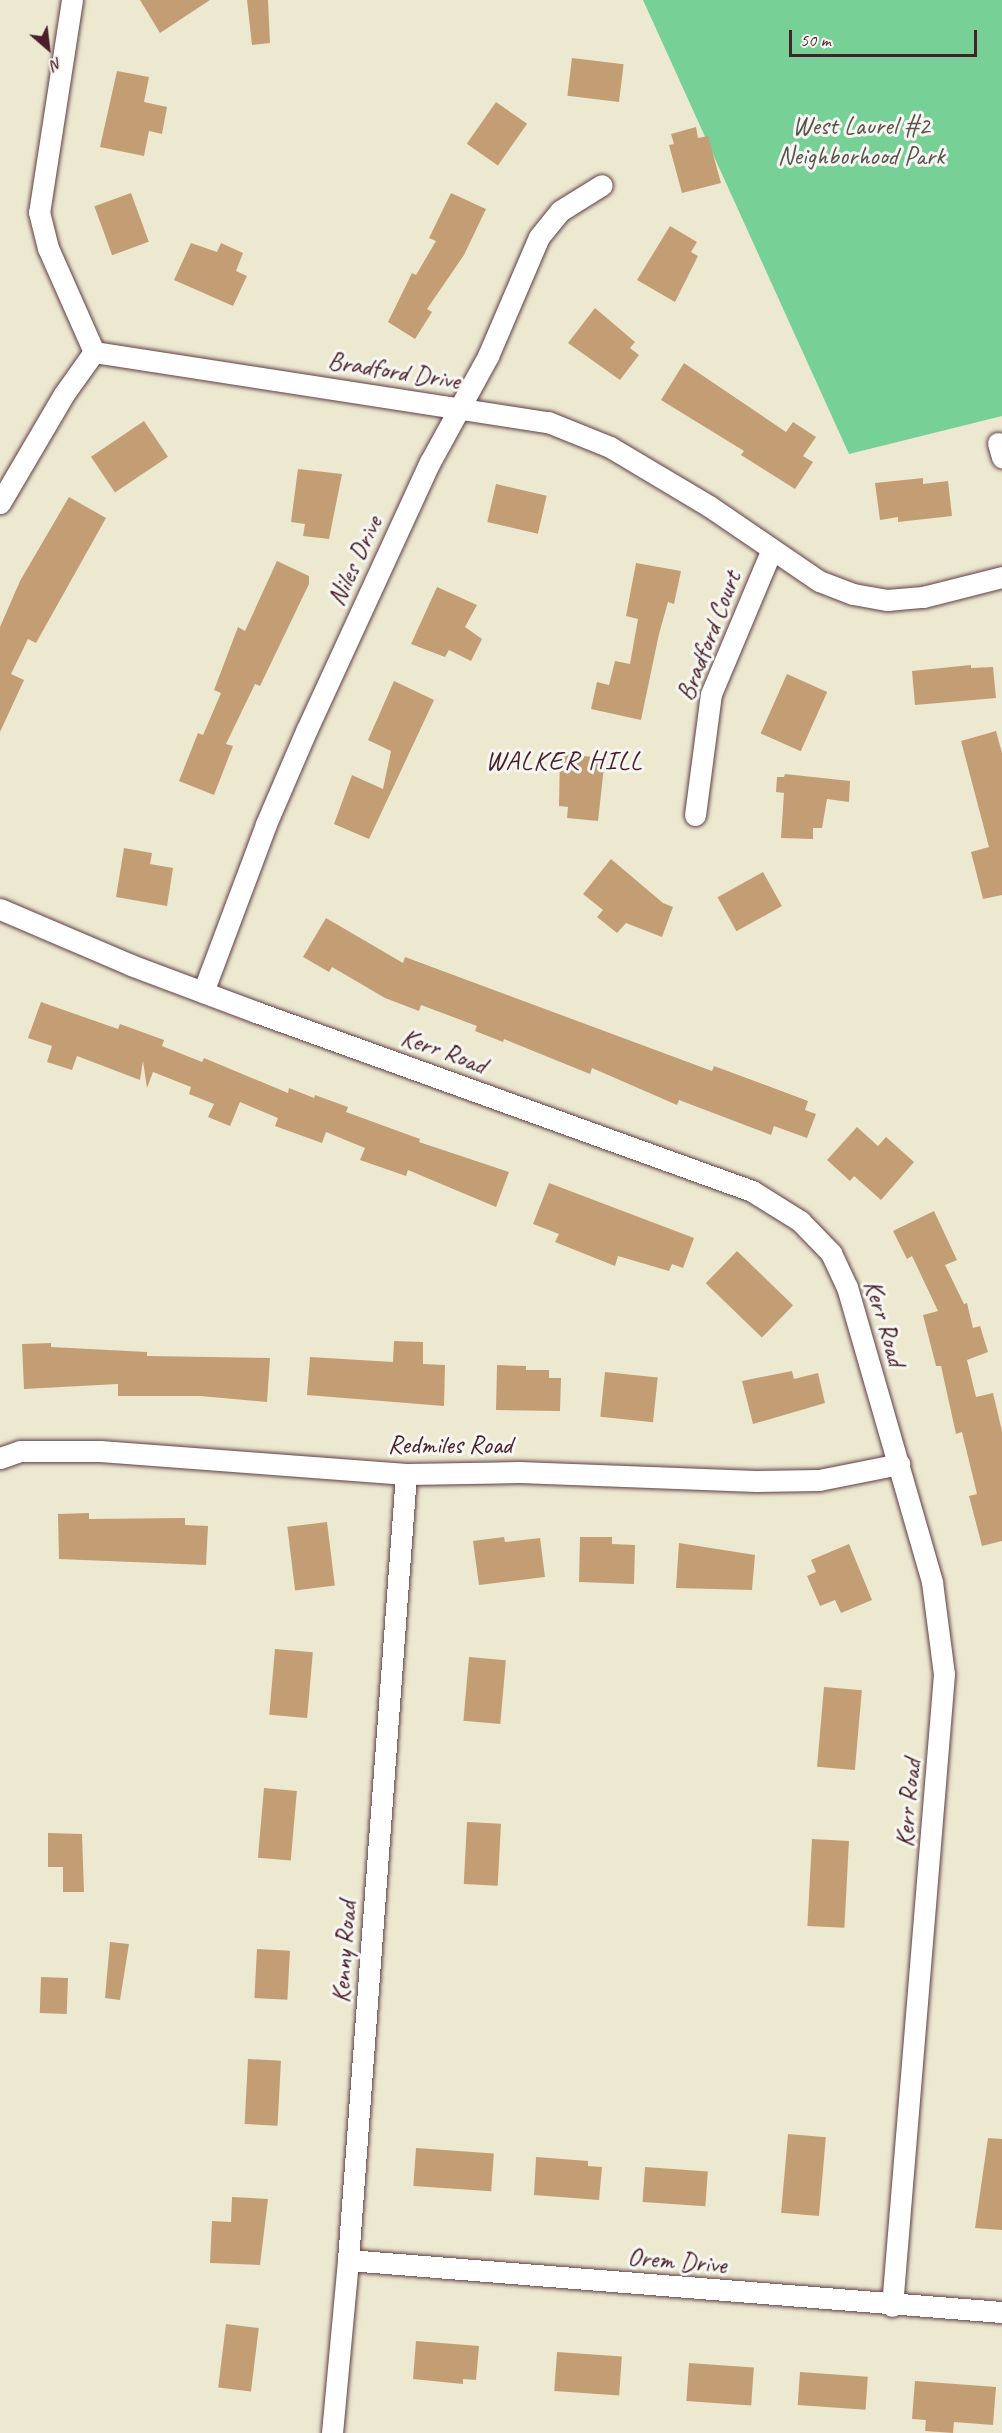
<!DOCTYPE html>
<html>
<head>
<meta charset="utf-8">
<style>
	body { margin:0 }
	#map { position:relative; width:1002px; height:2433px; overflow:hidden; background:#ede9d1; font-family:Caveat,sans-serif }
	div>[style] { position:absolute }
	[style*='--x'] { left:calc(var(--x)*1px); top:calc(var(--y)*1px); width:calc(var(--w)*1px); rotate:calc(var(--a)*1deg) }
	.green>* { inset:0; background:#77d096 }
	.building>* { inset:0; background:#c39e74; transform-origin:0 0 }
	.roads { filter:drop-shadow(0 0 2px #623d44) drop-shadow(0 0 2px #623d44) }
	.street>* { height:21px; margin:-10.5px; padding:0 10.5px; transform-origin:10.5px; border-radius:10.5px; background:#fff }
	span { translate:-50% -50%; white-space:nowrap; text-align:center; line-height:1.15; -webkit-text-stroke:6px #f6f6f2; paint-order:stroke }
	.park-label { font-size:26px; color:#58544b }
	.street-label { font-size:26px; color:#4a1f2b }
	.neighbourhood-label { font-size:27px; color:#4a1f2b; letter-spacing:1.5px }
	.north { position:absolute; left:18px; top:18px; width:60px; height:60px; -webkit-text-stroke:4px #f6f6f2; paint-order:stroke; rotate:152deg; font-size:16px; font-weight:700; line-height:24px; text-align:center; color:#4a1f2b }
	.north::after { content:''; display:block; margin:auto; width:21px; height:27px; background:#4a1f2b; clip-path:polygon(50% 0,100% 100%,50% 72%,0 100%) }
	.scale { position:absolute; left:789px; top:30px; width:188px; height:27px; box-sizing:border-box; border:3px solid #4a1f2b; border-top:0; padding-left:8px; font-size:18px; line-height:21px; white-space:nowrap; color:#4a1f2b; -webkit-text-stroke:4px #f6f6f2; paint-order:stroke }
</style>
</head>
<body>
<div id="map">
	<div class="green">
		<div style="clip-path:polygon(643px 0,1002px 0,1002px 416px,849px 454px)"></div>
	</div>
	<div class="building">
		<div style="clip-path:polygon(140px 0,210px 0,160px 33px)"></div>
		<div style="clip-path:polygon(247px 0,268px 0,270px 43px,252px 45px)"></div>
		<div style="left:572px;top:58px;width:52px;height:38px;rotate:7deg"></div>
		<div style="clip-path:polygon(117px 71px,149px 77px,144px 102px,167px 107px,162px 134px,149px 131px,144px 156px,100px 147px)"></div>
		<div style="left:496px;top:102px;width:38px;height:51px;rotate:35deg"></div>
		<div style="clip-path:polygon(696px 127px,698px 138px,708px 136px,721px 183px,682px 193px,669px 145px,674px 144px,671px 134px)"></div>
		<div style="left:131px;top:193px;width:52px;height:39px;rotate:70deg"></div>
		<div style="clip-path:polygon(451px 193px,486px 209px,464px 255px,427px 309px,432px 312px,415px 339px,388px 322px,412px 273px,416px 275px,436px 241px,429px 238px)"></div>
		<div style="clip-path:polygon(670px 226px,697px 242px,691px 252px,698px 256px,675px 302px,637px 280px)"></div>
		<div style="clip-path:polygon(191px 243px,217px 252px,221px 243px,243px 253px,236px 271px,247px 276px,233px 306px,174px 280px)"></div>
		<div style="clip-path:polygon(595px 308px,635px 342px,630px 348px,639px 355px,620px 380px,568px 343px)"></div>
		<div style="clip-path:polygon(684px 363px,786px 432px,793px 422px,816px 437px,803px 456px,813px 462px,795px 489px,741px 455px,744px 451px,661px 400px)"></div>
		<div style="left:144px;top:421px;width:43px;height:64px;rotate:56deg"></div>
		<div style="clip-path:polygon(298px 469px,342px 474px,329px 539px,303px 536px,305px 524px,291px 522px)"></div>
		<div style="clip-path:polygon(923px 478px,923px 484px,948px 481px,952px 516px,898px 522px,898px 517px,880px 520px,875px 483px)"></div>
		<div style="left:496px;top:484px;width:52px;height:39px;rotate:13deg"></div>
		<div style="clip-path:polygon(69px 497px,106px 518px,36px 643px,28px 639px,11px 674px,24px 680px,0 732px,0 627px,20px 581px)"></div>
		<div style="clip-path:polygon(277px 561px,309px 576px,309px 584px,260px 686px,255px 684px,226px 744px,233px 746px,214px 795px,179px 781px,198px 733px,203px 735px,221px 693px,214px 690px,238px 627px,245px 631px)"></div>
		<div style="clip-path:polygon(636px 563px,681px 571px,674px 604px,668px 602px,659px 634px,641px 720px,591px 709px,597px 682px,609px 685px,615px 661px,630px 664px,638px 619px,626px 616px)"></div>
		<div style="clip-path:polygon(437px 587px,477px 605px,465px 627px,482px 639px,471px 661px,449px 650px,445px 657px,411px 644px)"></div>
		<div style="clip-path:polygon(971px 665px,971px 668px,993px 667px,996px 698px,915px 705px,912px 671px)"></div>
		<div style="left:787px;top:674px;width:44px;height:65px;rotate:24deg"></div>
		<div style="clip-path:polygon(394px 681px,434px 700px,369px 839px,334px 824px,352px 775px,383px 789px,391px 751px,368px 740px)"></div>
		<div style="clip-path:polygon(996px 731px,1002px 753px,1002px 895px,983px 899px,971px 852px,989px 847px,961px 741px)"></div>
		<div style="clip-path:polygon(560px 754px,605px 758px,598px 821px,567px 818px,568px 807px,559px 806px)"></div>
		<div style="clip-path:polygon(785px 774px,850px 781px,849px 802px,827px 799px,822px 828px,813px 828px,813px 839px,781px 838px,784px 793px,776px 792px,777px 777px,784px 777px)"></div>
		<div style="clip-path:polygon(124px 848px,152px 853px,150px 864px,173px 868px,167px 906px,116px 897px)"></div>
		<div style="clip-path:polygon(611px 859px,663px 903px,673px 907px,662px 937px,626px 923px,617px 933px,597px 917px,603px 910px,583px 894px)"></div>
		<div style="left:763px;top:872px;width:39px;height:52px;rotate:61deg"></div>
		<div style="clip-path:polygon(326px 918px,403px 963px,405px 957px,712px 1071px,714px 1066px,808px 1101px,805px 1110px,816px 1114px,807px 1138px,774px 1126px,771px 1135px,679px 1100px,677px 1105px,592px 1068px,590px 1074px,504px 1039px,503px 1042px,475px 1031px,477px 1026px,421px 1005px,419px 1011px,385px 998px,332px 967px,329px 972px,303px 957px)"></div>
		<div style="clip-path:polygon(41px 1002px,118px 1029px,120px 1024px,164px 1040px,162px 1046px,202px 1062px,204px 1058px,288px 1093px,289px 1088px,314px 1098px,315px 1095px,348px 1107px,346px 1112px,420px 1139px,419px 1142px,509px 1172px,496px 1207px,408px 1170px,406px 1176px,360px 1160px,365px 1148px,326px 1132px,322px 1143px,275px 1126px,278px 1118px,240px 1102px,230px 1126px,208px 1117px,214px 1104px,189px 1094px,191px 1087px,153px 1072px,147px 1088px,143px 1061px,140px 1080px,77px 1056px,72px 1070px,47px 1062px,52px 1046px,28px 1038px)"></div>
		<div style="clip-path:polygon(857px 1127px,878px 1146px,886px 1137px,914px 1162px,881px 1200px,854px 1176px,850px 1181px,827px 1160px)"></div>
		<div style="clip-path:polygon(549px 1183px,694px 1238px,683px 1268px,672px 1264px,669px 1271px,618px 1256px,615px 1266px,555px 1242px,559px 1234px,533px 1224px)"></div>
		<div style="clip-path:polygon(934px 1211px,957px 1260px,945px 1265px,964px 1304px,967px 1303px,973px 1328px,980px 1326px,988px 1352px,967px 1360px,976px 1397px,993px 1393px,1002px 1431px,1002px 1541px,982px 1546px,969px 1496px,977px 1494px,962px 1432px,956px 1434px,941px 1366px,936px 1366px,923px 1315px,938px 1311px,912px 1256px,907px 1259px,893px 1231px)"></div>
		<div style="left:737px;top:1251px;width:78px;height:45px;rotate:44deg"></div>
		<div style="clip-path:polygon(394px 1341px,423px 1342px,423px 1364px,445px 1365px,444px 1406px,307px 1395px,310px 1357px,393px 1362px)"></div>
		<div style="clip-path:polygon(51px 1343px,51px 1347px,147px 1352px,147px 1356px,270px 1358px,267px 1402px,200px 1396px,118px 1396px,118px 1384px,24px 1389px,22px 1344px)"></div>
		<div style="clip-path:polygon(497px 1365px,526px 1366px,526px 1370px,549px 1370px,549px 1378px,561px 1378px,560px 1411px,496px 1410px)"></div>
		<div style="clip-path:polygon(792px 1371px,794px 1379px,818px 1373px,825px 1403px,753px 1424px,742px 1381px)"></div>
		<div style="left:605px;top:1372px;width:53px;height:45px;rotate:6deg"></div>
		<div style="clip-path:polygon(89px 1513px,89px 1519px,185px 1518px,185px 1525px,208px 1526px,206px 1565px,59px 1559px,58px 1514px)"></div>
		<div style="left:327px;top:1522px;width:64px;height:40px;rotate:83deg"></div>
		<div style="clip-path:polygon(504px 1537px,505px 1542px,540px 1538px,545px 1577px,479px 1585px,473px 1541px)"></div>
		<div style="clip-path:polygon(580px 1537px,612px 1537px,612px 1544px,635px 1545px,634px 1584px,579px 1582px)"></div>
		<div style="clip-path:polygon(679px 1543px,755px 1555px,752px 1590px,676px 1588px)"></div>
		<div style="clip-path:polygon(849px 1544px,872px 1600px,841px 1613px,835px 1600px,820px 1606px,807px 1576px,816px 1572px,811px 1560px)"></div>
		<div style="left:275px;top:1649px;width:38px;height:66px;rotate:5deg"></div>
		<div style="left:469px;top:1657px;width:37px;height:64px;rotate:5deg"></div>
		<div style="left:824px;top:1687px;width:38px;height:80px;rotate:5deg"></div>
		<div style="left:264px;top:1788px;width:33px;height:70px;rotate:5deg"></div>
		<div style="left:467px;top:1822px;width:34px;height:62px;rotate:3deg"></div>
		<div style="clip-path:polygon(48px 1833px,82px 1834px,84px 1892px,63px 1892px,63px 1867px,48px 1867px)"></div>
		<div style="left:812px;top:1839px;width:37px;height:87px;rotate:3deg"></div>
		<div style="clip-path:polygon(110px 1942px,129px 1944px,120px 2000px,105px 1998px)"></div>
		<div style="left:257px;top:1949px;width:33px;height:49px;rotate:3deg"></div>
		<div style="left:41px;top:1977px;width:27px;height:36px;rotate:2deg"></div>
		<div style="left:248px;top:2059px;width:33px;height:65px;rotate:3deg"></div>
		<div style="left:788px;top:2134px;width:38px;height:79px;rotate:5deg"></div>
		<div style="clip-path:polygon(988px 2138px,1002px 2139px,1002px 2230px,975px 2228px)"></div>
		<div style="left:416px;top:2148px;width:78px;height:38px;rotate:4deg"></div>
		<div style="clip-path:polygon(536px 2157px,588px 2161px,588px 2166px,602px 2167px,599px 2200px,534px 2195px)"></div>
		<div style="left:645px;top:2167px;width:63px;height:35px;rotate:4deg"></div>
		<div style="clip-path:polygon(232px 2197px,268px 2199px,260px 2265px,210px 2263px,212px 2221px,231px 2222px)"></div>
		<div style="left:226px;top:2324px;width:33px;height:64px;rotate:7deg"></div>
		<div style="clip-path:polygon(416px 2341px,479px 2346px,476px 2380px,463px 2379px,463px 2384px,413px 2379px)"></div>
		<div style="left:557px;top:2352px;width:65px;height:39px;rotate:4deg"></div>
		<div style="left:689px;top:2363px;width:65px;height:38px;rotate:4deg"></div>
		<div style="left:800px;top:2372px;width:68px;height:33px;rotate:4deg"></div>
		<div style="clip-path:polygon(915px 2381px,996px 2387px,993px 2425px,954px 2422px,953px 2433px,925px 2431px,926px 2420px,912px 2419px)"></div>
	</div>
	<div class="roads">
		<div class="street">
			<div style="--x:72;--y:0;--w:215;--a:98.8"></div>
			<div style="--x:39;--y:212;--w:37;--a:76"></div>
			<div style="--x:48;--y:248;--w:114;--a:66.1"></div>
			<div style="--x:94;--y:352;--w:459;--a:8.8"></div>
			<div style="--x:548;--y:422;--w:67;--a:22"></div>
			<div style="--x:610;--y:447;--w:115;--a:30.8"></div>
			<div style="--x:709;--y:506;--w:133;--a:34.3"></div>
			<div style="--x:819;--y:581;--w:36;--a:21"></div>
			<div style="--x:853;--y:594;--w:35;--a:10"></div>
			<div style="--x:887;--y:600;--w:36;--a:-5"></div>
			<div style="--x:923;--y:597;--w:81;--a:-14.2"></div>
			<div style="--x:998;--y:443;--w:15;--a:74"></div>
			<div style="--x:0;--y:503;--w:126;--a:-59.6"></div>
			<div style="--x:64;--y:394;--w:52;--a:-54.5"></div>
			<div style="--x:695;--y:815;--w:122;--a:-82.5"></div>
			<div style="--x:711;--y:694;--w:157;--a:-67.2"></div>
			<div style="--x:0;--y:909;--w:142;--a:23.1"></div>
			<div style="--x:131;--y:965;--w:134;--a:20.6"></div>
			<div style="--x:256;--y:1012;--w:527;--a:19.84"></div>
			<div style="--x:752;--y:1191;--w:57;--a:32"></div>
			<div style="--x:800;--y:1221;--w:45;--a:45.9"></div>
			<div style="--x:831;--y:1253;--w:38;--a:65"></div>
			<div style="--x:847;--y:1287;--w:307;--a:73.9"></div>
			<div style="--x:932;--y:1582;--w:93;--a:82.6"></div>
			<div style="--x:944;--y:1674;--w:634;--a:94.7"></div>
			<div style="--x:203;--y:992;--w:179;--a:-69.4"></div>
			<div style="--x:266;--y:824;--w:103;--a:-66.7"></div>
			<div style="--x:307;--y:729;--w:294;--a:-65.3"></div>
			<div style="--x:430;--y:462;--w:121;--a:-61.3"></div>
			<div style="--x:488;--y:356;--w:129;--a:-66.8"></div>
			<div style="--x:539;--y:237;--w:33;--a:-51"></div>
			<div style="--x:560;--y:211;--w:49;--a:-31.8"></div>
			<div style="--x:0;--y:1458;--w:21;--a:-19"></div>
			<div style="--x:20;--y:1451;--w:80;--a:0"></div>
			<div style="--x:100;--y:1451;--w:307;--a:4.3"></div>
			<div style="--x:406;--y:1474;--w:113;--a:-1"></div>
			<div style="--x:519;--y:1472;--w:237;--a:2.2"></div>
			<div style="--x:756;--y:1481;--w:63;--a:-0.9"></div>
			<div style="--x:819;--y:1480;--w:82;--a:-11.3"></div>
			<div style="--x:348;--y:2260;--w:656;--a:4.55"></div>
			<div style="--x:332;--y:2433;--w:174;--a:-84.7"></div>
			<div style="--x:348;--y:2260;--w:788;--a:-85.78"></div>
		</div>
	</div>
	<div class="park-label">
		<span style="left:861px;top:141px">West Laurel #2<br>Neighborhood Park</span>
	</div>
	<div class="street-label">
		<span style="left:394px;top:371px;rotate:9deg">Bradford Drive</span>
		<span style="left:355px;top:561px;rotate:-65deg">Niles Drive</span>
		<span style="left:709px;top:636px;rotate:-69deg">Bradford Court</span>
		<span style="left:444px;top:1051px;rotate:20deg">Kerr Road</span>
		<span style="left:885px;top:1323px;rotate:73deg">Kerr Road</span>
		<span style="left:450px;top:1445px">Redmiles Road</span>
		<span style="left:908px;top:1803px;rotate:-85deg">Kerr Road</span>
		<span style="left:344px;top:1952px;rotate:-86deg">Kenny Road</span>
		<span style="left:677px;top:2261px;rotate:5deg">Orem Drive</span>
	</div>
	<div class="neighbourhood-label">
		<span style="left:564px;top:761px">WALKER HILL</span>
	</div>
	<div class="north">N</div>
	<div class="scale">50 m</div>
</div>
</body>
</html>
